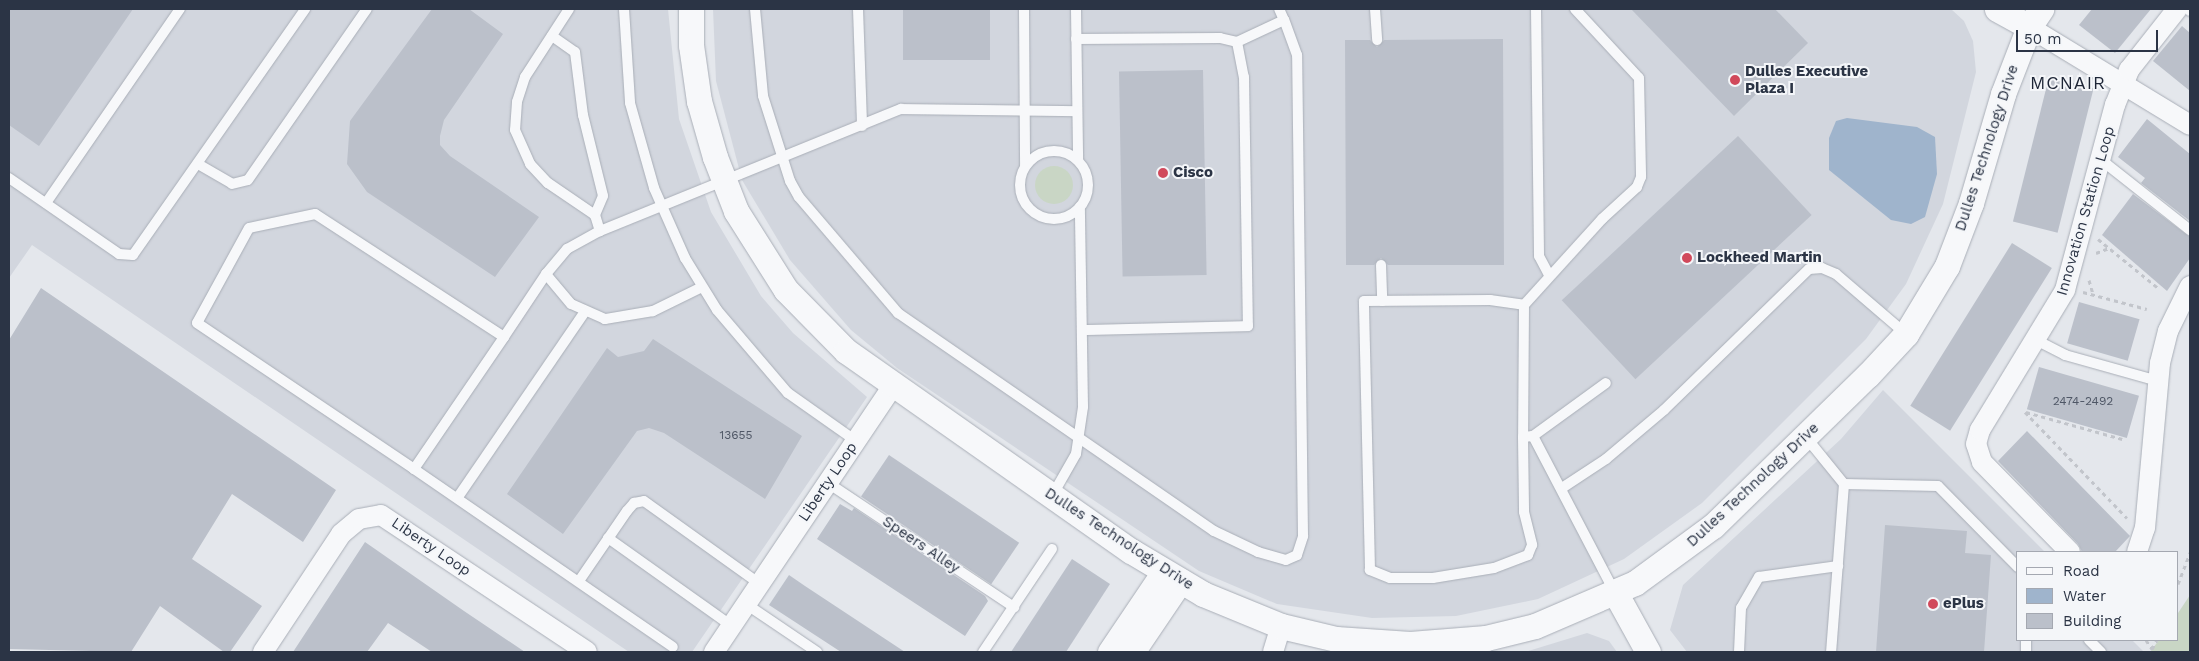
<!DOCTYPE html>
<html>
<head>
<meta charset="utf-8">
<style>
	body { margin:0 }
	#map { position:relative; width:2199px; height:661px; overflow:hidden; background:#e4e7ec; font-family:"Work Sans",sans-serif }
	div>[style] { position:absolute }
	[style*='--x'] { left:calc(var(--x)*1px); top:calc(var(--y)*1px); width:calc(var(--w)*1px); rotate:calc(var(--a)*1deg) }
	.built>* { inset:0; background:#d2d6de }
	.green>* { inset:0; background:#c9d6c5 }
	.round { border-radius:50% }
	.water>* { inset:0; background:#9fb4cc }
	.building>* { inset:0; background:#bbc0ca; transform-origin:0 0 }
	.path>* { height:3px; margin-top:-1.5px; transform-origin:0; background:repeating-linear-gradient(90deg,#c2c5cb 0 4px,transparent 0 8px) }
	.roads { filter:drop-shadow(0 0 1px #a9aeb7) drop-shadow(0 0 1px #a9aeb7) }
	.service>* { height:10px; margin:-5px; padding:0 5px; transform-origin:5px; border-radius:5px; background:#f7f8fa }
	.service>.ring { margin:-5px; padding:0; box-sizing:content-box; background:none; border:10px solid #f7f8fa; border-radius:50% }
	.minor>* { height:20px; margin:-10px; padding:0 10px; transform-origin:10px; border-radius:10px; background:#f7f8fa }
	.tertiary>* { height:25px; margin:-12.5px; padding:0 12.5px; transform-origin:12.5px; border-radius:12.5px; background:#f7f8fa }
	.dots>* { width:14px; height:14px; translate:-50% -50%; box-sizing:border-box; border:2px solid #f4f6f9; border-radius:50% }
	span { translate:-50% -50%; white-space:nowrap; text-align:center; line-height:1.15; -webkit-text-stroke:4px #f4f6f9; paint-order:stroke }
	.number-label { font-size:12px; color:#4f5766 }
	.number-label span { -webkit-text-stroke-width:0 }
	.poi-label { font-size:15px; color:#2b3445; font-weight:700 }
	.left { translate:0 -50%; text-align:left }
	.street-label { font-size:15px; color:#2b3445 }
	.quarter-label { font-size:18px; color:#1d2536; letter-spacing:1px }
	.frame { position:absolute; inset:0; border:10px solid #2b3445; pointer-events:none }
	.legend { position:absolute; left:2016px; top:551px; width:162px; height:90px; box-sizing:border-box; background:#f4f6f9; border:1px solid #a4a8b1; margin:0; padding:6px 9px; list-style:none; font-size:15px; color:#2b3445 }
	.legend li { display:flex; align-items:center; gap:10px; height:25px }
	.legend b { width:25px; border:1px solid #a4a8b1 }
	.scale { position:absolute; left:2016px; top:30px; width:142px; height:22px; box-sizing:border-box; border:2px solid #2b3445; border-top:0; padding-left:6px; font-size:15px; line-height:18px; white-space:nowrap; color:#2b3445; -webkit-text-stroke:4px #f4f6f9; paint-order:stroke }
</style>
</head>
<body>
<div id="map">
	<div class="built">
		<div style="clip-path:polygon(9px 9px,668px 9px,679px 119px,711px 212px,761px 296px,793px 333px,867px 397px,692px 652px,629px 652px,32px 245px,9px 278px)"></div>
		<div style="clip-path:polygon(713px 9px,1951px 9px,1964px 21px,1973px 41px,1976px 72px,1943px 204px,1906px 284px,1866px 339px,1702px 503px,1624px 559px,1538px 599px,1456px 616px,1372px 618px,1277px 604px,1199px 571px,897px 368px,851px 330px,790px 260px,742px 180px,716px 81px)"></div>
		<div style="clip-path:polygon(1883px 390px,2045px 552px,2018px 552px,2018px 640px,2132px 640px,2144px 652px,1687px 652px,1670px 630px,1683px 585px,1841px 439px)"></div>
		<div style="clip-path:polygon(1587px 633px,1609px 641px,1617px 652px,1525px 652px)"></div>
	</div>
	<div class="green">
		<div class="round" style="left:1035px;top:166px;width:38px;height:38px"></div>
		<div style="clip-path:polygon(2190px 595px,2190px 652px,2150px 652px,2159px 640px,2178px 640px,2178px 613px)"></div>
	</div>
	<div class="water">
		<div style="clip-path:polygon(1847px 118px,1917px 127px,1935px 137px,1937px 174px,1925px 217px,1911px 224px,1891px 220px,1829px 170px,1829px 138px,1836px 121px)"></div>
	</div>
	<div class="building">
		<div style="clip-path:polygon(9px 9px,133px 9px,39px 146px,9px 125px)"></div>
		<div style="clip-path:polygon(432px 9px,469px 9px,503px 34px,444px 120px,440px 136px,440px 145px,450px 156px,539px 217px,495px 277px,367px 192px,347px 164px,350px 121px)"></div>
		<div style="left:903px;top:9px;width:87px;height:51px"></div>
		<div style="clip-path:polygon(1631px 9px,1775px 9px,1808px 43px,1734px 116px)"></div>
		<div style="clip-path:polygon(2092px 9px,2151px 9px,2115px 53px,2079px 25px)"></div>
		<div style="clip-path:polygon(2182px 26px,2190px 33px,2190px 91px,2153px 61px)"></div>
		<div style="clip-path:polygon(1503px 39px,1504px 265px,1388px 265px,1381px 258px,1374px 265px,1346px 265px,1345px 40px,1370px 40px,1377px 47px,1384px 40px)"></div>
		<div style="left:1203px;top:70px;width:205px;height:84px;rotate:89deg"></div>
		<div style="left:2049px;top:77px;width:46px;height:149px;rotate:14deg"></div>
		<div style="clip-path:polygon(2147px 119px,2190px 154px,2190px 221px,2141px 183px,2145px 178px,2118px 157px)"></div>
		<div style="left:1738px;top:136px;width:108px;height:241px;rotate:47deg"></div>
		<div style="clip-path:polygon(2133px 194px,2190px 237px,2190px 258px,2167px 291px,2102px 235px)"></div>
		<div style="left:2012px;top:243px;width:47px;height:192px;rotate:32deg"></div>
		<div style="clip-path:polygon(41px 288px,336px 490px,303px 542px,232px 494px,192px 559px,262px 606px,230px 652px,224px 652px,160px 606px,131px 652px,9px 649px,9px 340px)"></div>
		<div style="left:2079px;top:302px;width:63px;height:43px;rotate:16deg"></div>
		<div style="clip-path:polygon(653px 339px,802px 436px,765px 499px,664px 433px,649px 428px,637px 431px,563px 534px,507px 494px,607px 348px,618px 357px,644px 351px)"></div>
		<div style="left:2039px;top:367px;width:104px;height:44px;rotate:16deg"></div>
		<div style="clip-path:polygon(2027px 431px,2130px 536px,2115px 552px,2082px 552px,2078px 544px,1998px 461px)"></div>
		<div style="left:889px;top:455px;width:157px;height:50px;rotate:34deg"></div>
		<div style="clip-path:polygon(840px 504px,852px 511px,854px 508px,985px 596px,988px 601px,965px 636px,817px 539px)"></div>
		<div style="clip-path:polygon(1885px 525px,1967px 531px,1965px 553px,1991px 555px,1984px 652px,1876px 652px)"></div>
		<div style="clip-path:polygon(365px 542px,464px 611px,525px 652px,432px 652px,388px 623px,367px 652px,293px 652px)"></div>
		<div style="clip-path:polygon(1072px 559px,1110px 584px,1066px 652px,1011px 652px)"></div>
		<div style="clip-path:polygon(789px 575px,805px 586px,905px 652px,841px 652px,769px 605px)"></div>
	</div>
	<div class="path">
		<div style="--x:2098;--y:239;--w:77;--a:39.2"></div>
		<div style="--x:2096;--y:253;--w:14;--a:-21"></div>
		<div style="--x:2089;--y:280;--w:15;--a:74"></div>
		<div style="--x:2083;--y:292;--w:66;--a:14.9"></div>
		<div style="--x:2025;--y:412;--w:147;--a:46.1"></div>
		<div style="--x:2026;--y:412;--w:100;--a:15.7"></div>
		<div style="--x:2178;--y:584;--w:34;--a:-69"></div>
		<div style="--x:2146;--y:640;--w:11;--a:56"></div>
		<div style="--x:2152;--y:649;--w:10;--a:-61"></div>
	</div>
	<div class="roads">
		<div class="service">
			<div style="--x:569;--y:9;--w:81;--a:122.9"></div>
			<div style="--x:525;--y:77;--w:26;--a:108"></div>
			<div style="--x:517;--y:102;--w:28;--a:94"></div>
			<div style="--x:515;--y:130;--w:37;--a:66"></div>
			<div style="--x:530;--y:164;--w:26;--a:47"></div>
			<div style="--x:548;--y:183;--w:57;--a:34.2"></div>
			<div style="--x:595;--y:215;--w:17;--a:73"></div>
			<div style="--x:624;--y:9;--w:94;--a:86.3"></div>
			<div style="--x:630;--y:103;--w:88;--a:74.2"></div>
			<div style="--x:654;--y:188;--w:77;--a:66.1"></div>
			<div style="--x:685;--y:258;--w:61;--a:58.4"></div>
			<div style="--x:717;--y:310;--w:109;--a:49.5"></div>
			<div style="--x:788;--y:393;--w:83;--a:35.2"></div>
			<div style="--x:755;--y:9;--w:87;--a:84.7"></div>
			<div style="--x:763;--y:96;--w:89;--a:72.4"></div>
			<div style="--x:790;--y:181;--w:18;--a:61"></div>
			<div style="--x:799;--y:197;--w:153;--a:49.5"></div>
			<div style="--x:898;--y:313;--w:384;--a:34.6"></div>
			<div style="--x:1214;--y:531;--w:49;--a:25.5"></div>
			<div style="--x:1258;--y:552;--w:29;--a:16"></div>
			<div style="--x:1286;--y:560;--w:12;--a:-24"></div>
			<div style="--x:1297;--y:555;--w:20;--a:-72"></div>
			<div style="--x:1303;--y:536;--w:481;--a:-90.7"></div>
			<div style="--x:1297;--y:55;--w:37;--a:-110"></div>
			<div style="--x:858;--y:9;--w:117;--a:88"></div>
			<div style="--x:1024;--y:9;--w:156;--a:89.6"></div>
			<div style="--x:1076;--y:9;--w:151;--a:89.2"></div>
			<div style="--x:1375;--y:9;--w:31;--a:86"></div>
			<div style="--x:1536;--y:9;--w:247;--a:89.3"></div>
			<div style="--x:1539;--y:256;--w:21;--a:62"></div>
			<div style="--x:1575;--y:9;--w:94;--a:47.2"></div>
			<div style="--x:1639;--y:78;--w:99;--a:88.8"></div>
			<div style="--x:1641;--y:177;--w:11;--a:112"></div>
			<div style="--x:1637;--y:187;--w:47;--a:137.6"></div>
			<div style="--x:1602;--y:219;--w:116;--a:132.2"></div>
			<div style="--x:1524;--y:305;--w:132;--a:90.4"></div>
			<div style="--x:1523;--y:437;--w:10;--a:-6"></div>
			<div style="--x:1533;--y:436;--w:177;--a:62.4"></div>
			<div style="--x:2188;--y:9;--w:3;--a:45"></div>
			<div style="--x:552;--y:36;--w:28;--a:35"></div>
			<div style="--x:575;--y:52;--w:64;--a:82.8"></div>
			<div style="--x:583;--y:115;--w:83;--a:76.1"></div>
			<div style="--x:603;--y:196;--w:21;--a:113"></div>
			<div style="--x:1076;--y:39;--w:144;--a:-0.4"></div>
			<div style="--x:1220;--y:38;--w:17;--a:13"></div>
			<div style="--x:1237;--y:42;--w:36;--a:79"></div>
			<div style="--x:1244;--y:77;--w:249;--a:89.1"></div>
			<div style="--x:1248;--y:326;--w:166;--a:178.6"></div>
			<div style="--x:1237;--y:42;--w:52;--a:-25.1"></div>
			<div style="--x:1284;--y:20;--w:12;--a:-114"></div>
			<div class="ring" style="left:1020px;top:151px;width:58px;height:58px"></div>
			<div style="--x:2100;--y:159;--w:115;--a:38.3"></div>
			<div style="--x:198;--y:164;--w:39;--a:30"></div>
			<div style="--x:232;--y:184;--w:16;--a:-14"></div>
			<div style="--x:248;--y:180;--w:208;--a:-55.2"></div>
			<div style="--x:9;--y:178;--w:134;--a:34.6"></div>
			<div style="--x:119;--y:254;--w:14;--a:4"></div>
			<div style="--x:133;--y:255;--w:300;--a:-55"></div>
			<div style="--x:46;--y:203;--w:236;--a:-55.4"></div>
			<div style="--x:1381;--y:265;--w:36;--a:88"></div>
			<div style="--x:702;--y:287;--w:55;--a:153.9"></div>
			<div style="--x:653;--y:311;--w:49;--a:170.5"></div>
			<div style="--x:605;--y:319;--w:37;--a:-156"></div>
			<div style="--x:571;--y:304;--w:39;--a:-130"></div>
			<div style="--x:546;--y:274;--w:33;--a:-50"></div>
			<div style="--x:567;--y:249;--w:38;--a:-29"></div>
			<div style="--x:600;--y:231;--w:325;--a:-22.1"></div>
			<div style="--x:901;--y:109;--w:176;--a:0.7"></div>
			<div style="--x:504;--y:337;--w:225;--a:-146.9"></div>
			<div style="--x:315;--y:214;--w:67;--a:168"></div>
			<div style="--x:249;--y:228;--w:108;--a:118.7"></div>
			<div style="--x:197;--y:323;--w:262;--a:33.9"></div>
			<div style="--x:414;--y:469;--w:160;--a:-55.7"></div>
			<div style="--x:504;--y:337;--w:76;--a:-56.3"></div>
			<div style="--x:2036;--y:340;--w:33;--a:27"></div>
			<div style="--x:2065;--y:355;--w:97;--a:15.6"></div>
			<div style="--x:1533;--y:436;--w:90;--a:-36"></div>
			<div style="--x:1805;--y:436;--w:62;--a:50.9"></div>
			<div style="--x:1844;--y:484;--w:169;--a:94.4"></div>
			<div style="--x:1523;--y:437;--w:75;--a:89.2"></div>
			<div style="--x:1524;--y:512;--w:34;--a:76"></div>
			<div style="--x:1532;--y:545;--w:11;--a:112"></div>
			<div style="--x:1528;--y:555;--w:36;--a:159"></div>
			<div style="--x:1494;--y:568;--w:62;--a:170.7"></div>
			<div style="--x:1433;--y:578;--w:43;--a:180"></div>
			<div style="--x:1390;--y:578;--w:22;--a:-158"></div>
			<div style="--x:1370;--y:570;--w:269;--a:-91.3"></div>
			<div style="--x:1364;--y:301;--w:126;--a:-0.5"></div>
			<div style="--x:1490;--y:300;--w:34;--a:8"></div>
			<div style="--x:414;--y:469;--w:314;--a:34.5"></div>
			<div style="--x:828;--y:483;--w:224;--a:33.7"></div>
			<div style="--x:1844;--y:484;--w:94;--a:1.2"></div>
			<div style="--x:1938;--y:486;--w:114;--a:45.4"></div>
			<div style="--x:1562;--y:488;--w:53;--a:-33.4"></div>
			<div style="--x:1606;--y:459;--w:76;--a:-40.2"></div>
			<div style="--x:1664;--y:410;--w:202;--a:-44.2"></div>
			<div style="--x:1809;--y:269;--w:13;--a:-4"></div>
			<div style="--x:1822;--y:268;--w:15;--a:23"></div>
			<div style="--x:1836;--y:274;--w:92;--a:40.6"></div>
			<div style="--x:1052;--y:496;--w:48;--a:-60.3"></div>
			<div style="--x:1076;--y:454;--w:48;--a:-81.5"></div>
			<div style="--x:1083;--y:407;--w:200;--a:-90.9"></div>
			<div style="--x:458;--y:497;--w:223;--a:-55.6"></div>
			<div style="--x:608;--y:538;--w:152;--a:35.4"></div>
			<div style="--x:579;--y:581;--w:85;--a:-55.6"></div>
			<div style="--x:627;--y:511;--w:11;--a:-49"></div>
			<div style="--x:634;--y:503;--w:10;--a:-11"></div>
			<div style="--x:644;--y:501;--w:143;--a:35.6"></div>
			<div style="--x:746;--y:604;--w:86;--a:34.1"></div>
			<div style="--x:2089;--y:640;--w:17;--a:45"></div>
			<div style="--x:983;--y:652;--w:124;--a:-56.2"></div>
			<div style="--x:1739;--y:652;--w:44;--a:-87.4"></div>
			<div style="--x:1741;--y:608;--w:36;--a:-60"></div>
			<div style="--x:1759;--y:577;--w:80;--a:-7.9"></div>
			<div style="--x:2026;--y:652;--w:12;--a:-90"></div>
		</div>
		<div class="minor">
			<div style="--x:2029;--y:27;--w:188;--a:31.3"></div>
			<div style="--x:2070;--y:552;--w:126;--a:-134.4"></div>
			<div style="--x:1982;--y:462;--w:19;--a:-108"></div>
			<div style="--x:1976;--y:444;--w:15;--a:-74"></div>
			<div style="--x:1980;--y:430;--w:164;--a:-58.7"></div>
			<div style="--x:2065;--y:290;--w:192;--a:-74.9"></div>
			<div style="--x:2115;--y:105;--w:38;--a:-68"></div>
			<div style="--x:2129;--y:70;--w:78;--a:-51.8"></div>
			<div style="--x:2137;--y:552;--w:25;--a:-72"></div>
			<div style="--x:2145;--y:528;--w:166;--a:-84.8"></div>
			<div style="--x:2160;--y:363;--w:33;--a:-76"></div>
			<div style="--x:2168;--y:331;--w:50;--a:-63.9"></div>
			<div style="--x:263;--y:652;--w:141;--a:-56.5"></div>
			<div style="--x:341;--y:534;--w:23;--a:-40"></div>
			<div style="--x:359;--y:519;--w:22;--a:-10"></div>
			<div style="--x:381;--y:515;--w:247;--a:33.6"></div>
			<div style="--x:714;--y:652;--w:321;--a:-56.1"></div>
			<div style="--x:1273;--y:652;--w:27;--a:-73"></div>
		</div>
		<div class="tertiary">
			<div style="--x:691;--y:9;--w:36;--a:90"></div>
			<div style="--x:691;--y:45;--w:57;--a:81.9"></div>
			<div style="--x:699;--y:101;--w:58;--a:74.1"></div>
			<div style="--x:715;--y:157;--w:58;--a:68.7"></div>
			<div style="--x:736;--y:211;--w:93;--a:57.7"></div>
			<div style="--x:786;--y:290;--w:86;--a:45.5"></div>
			<div style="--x:846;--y:351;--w:348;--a:35.1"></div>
			<div style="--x:1131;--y:551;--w:84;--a:30.8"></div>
			<div style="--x:1203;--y:594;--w:84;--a:22.3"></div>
			<div style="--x:1281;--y:626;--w:57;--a:13.3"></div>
			<div style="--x:1336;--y:639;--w:74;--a:3.9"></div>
			<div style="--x:1410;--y:644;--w:76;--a:-4.5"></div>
			<div style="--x:1486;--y:638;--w:50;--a:-13.8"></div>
			<div style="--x:1535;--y:626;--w:109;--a:-23.3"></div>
			<div style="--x:1635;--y:583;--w:97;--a:-36.2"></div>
			<div style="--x:1713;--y:526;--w:216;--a:-44.3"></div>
			<div style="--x:1868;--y:375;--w:56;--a:-47.2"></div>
			<div style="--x:1906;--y:334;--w:79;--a:-58.9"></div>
			<div style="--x:1947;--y:266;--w:67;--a:-69.1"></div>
			<div style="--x:1971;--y:203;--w:114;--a:-73.6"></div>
			<div style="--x:2003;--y:94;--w:72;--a:-68.8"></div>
			<div style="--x:2029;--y:27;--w:22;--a:-56"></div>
			<div style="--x:1997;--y:9;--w:37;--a:29"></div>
			<div style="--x:1616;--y:594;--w:66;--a:61.1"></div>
			<div style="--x:1110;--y:652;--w:97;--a:-56"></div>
			<div style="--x:1132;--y:652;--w:86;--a:-55.9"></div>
		</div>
	</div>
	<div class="dots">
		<div style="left:1735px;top:80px;background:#d1495b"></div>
		<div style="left:1163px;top:173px;background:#d1495b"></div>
		<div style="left:1687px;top:258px;background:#d1495b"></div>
		<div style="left:1933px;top:604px;background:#d1495b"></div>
	</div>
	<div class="number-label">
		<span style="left:2083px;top:402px">2474-2492</span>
		<span style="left:736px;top:436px">13655</span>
	</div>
	<div class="poi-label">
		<span class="left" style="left:1745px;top:80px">Dulles Executive<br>Plaza I</span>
		<span class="left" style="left:1173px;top:173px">Cisco</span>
		<span class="left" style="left:1697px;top:258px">Lockheed Martin</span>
		<span class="left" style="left:1943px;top:604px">ePlus</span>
	</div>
	<div class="street-label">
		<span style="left:1987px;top:148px;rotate:-72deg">Dulles Technology Drive</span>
		<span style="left:2086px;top:211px;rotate:-74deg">Innovation Station Loop</span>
		<span style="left:828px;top:482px;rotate:-56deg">Liberty Loop</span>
		<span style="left:1753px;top:485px;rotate:-43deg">Dulles Technology Drive</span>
		<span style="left:1119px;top:539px;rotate:33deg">Dulles Technology Drive</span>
		<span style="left:921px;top:545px;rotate:34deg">Speers Alley</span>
		<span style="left:431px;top:547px;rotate:34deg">Liberty Loop</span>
	</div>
	<div class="quarter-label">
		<span style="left:2068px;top:83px">MCNAIR</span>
	</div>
	<div class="frame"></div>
	<ul class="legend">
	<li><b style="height:6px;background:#f7f8fa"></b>Road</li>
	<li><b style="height:14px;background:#9fb4cc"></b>Water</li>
	<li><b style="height:14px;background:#bbc0ca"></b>Building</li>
	</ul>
	<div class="scale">50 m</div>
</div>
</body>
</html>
